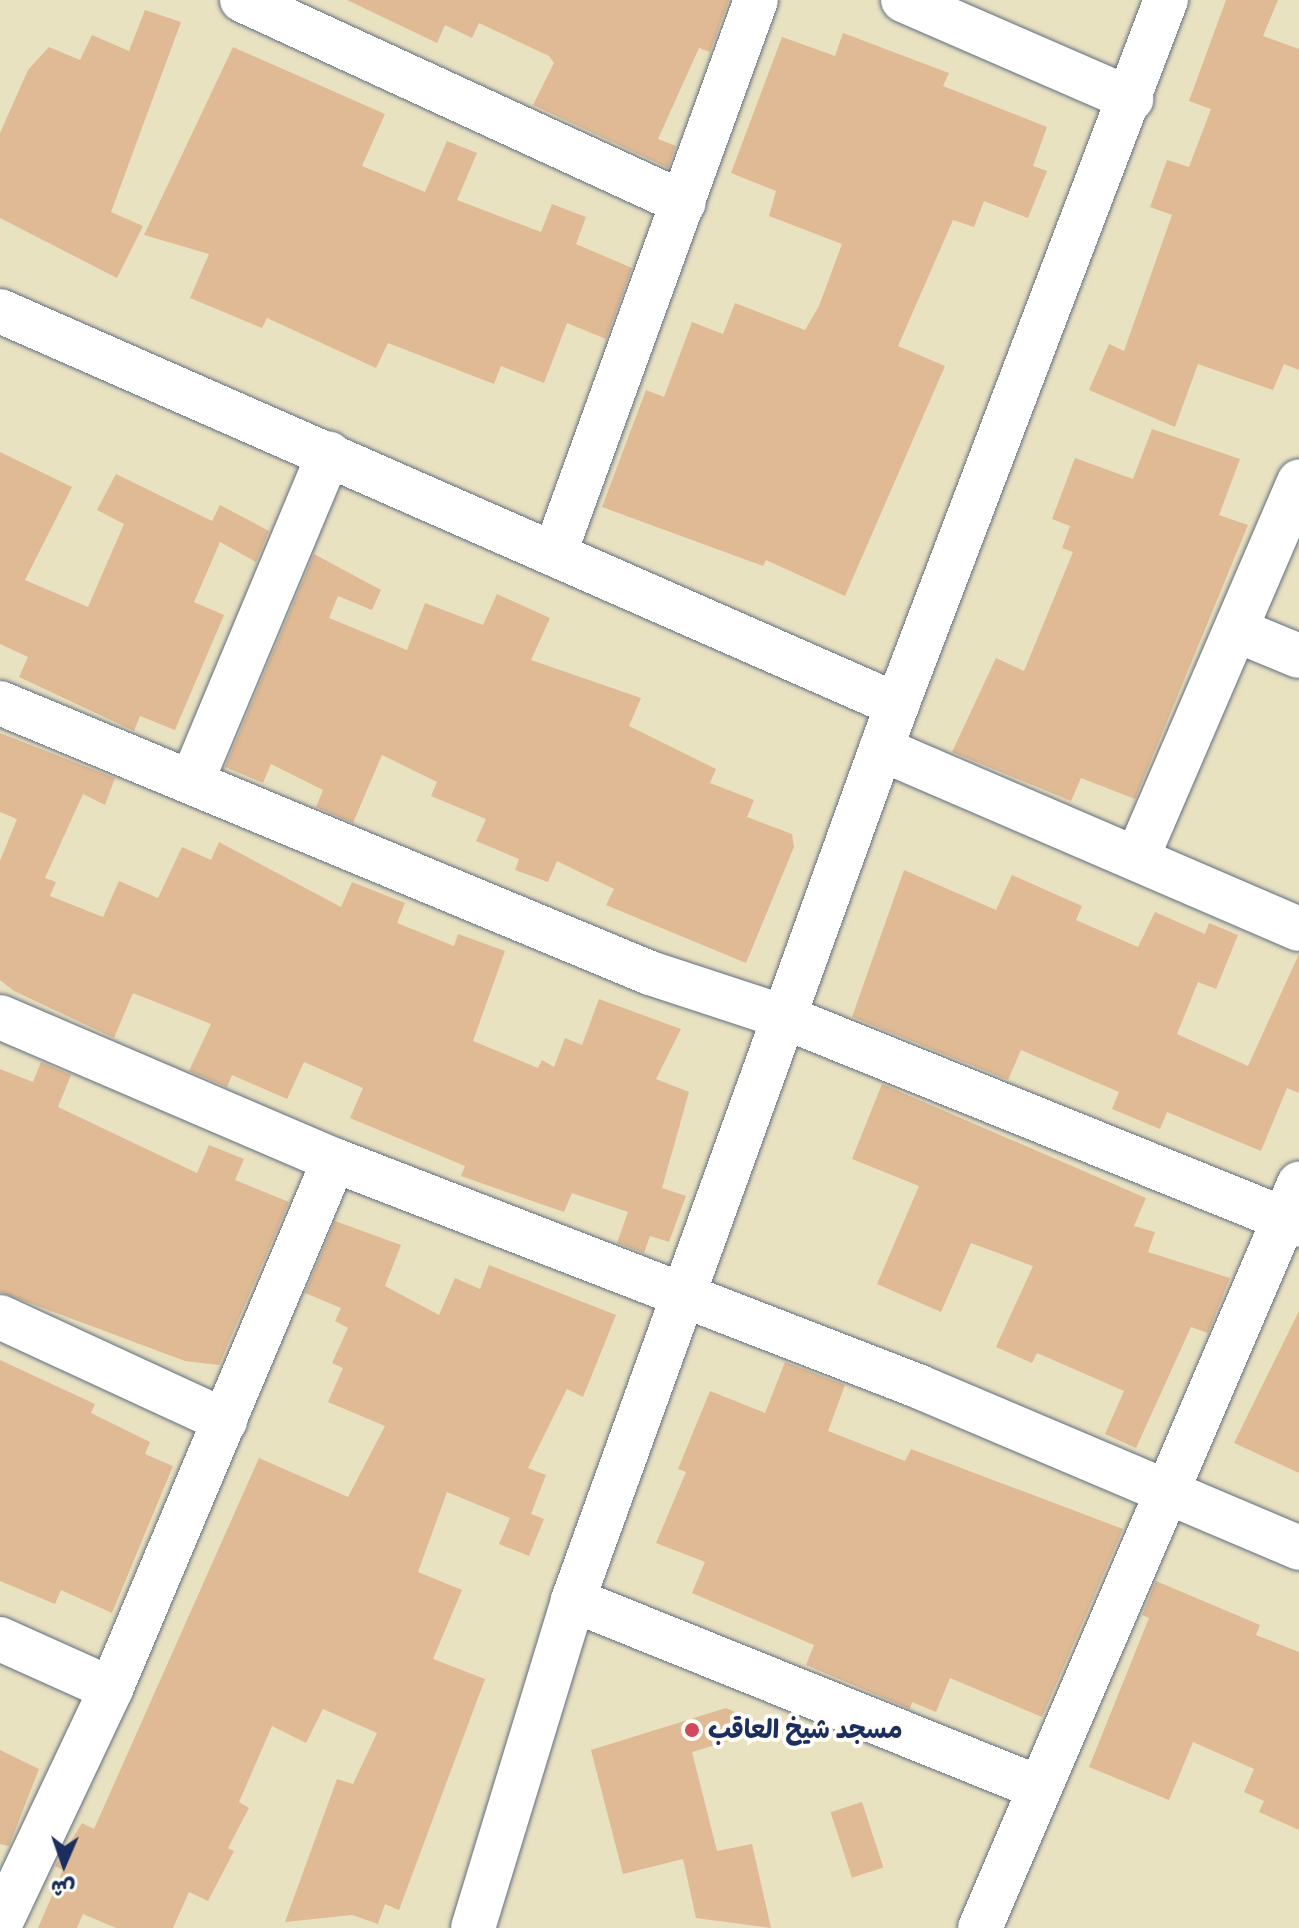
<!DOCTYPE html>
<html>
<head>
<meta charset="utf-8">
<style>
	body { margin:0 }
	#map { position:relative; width:1299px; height:1928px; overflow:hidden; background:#e9e2c1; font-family:Itim,"Playpen Sans Arabic",sans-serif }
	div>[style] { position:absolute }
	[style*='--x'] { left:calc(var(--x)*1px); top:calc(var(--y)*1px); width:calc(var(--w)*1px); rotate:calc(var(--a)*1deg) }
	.building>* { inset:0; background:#dfba94; transform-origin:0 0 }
	.roads { filter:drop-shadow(0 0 2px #636e81) drop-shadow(0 0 2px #636e81) }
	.minor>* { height:44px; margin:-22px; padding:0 22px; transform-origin:22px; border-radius:22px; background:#fff }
	.dots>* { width:22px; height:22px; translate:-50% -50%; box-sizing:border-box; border:4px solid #fdfcf7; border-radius:50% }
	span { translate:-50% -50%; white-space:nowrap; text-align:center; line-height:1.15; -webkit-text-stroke:8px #fdfcf7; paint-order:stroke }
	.poi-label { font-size:26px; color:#1b2f5e; font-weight:700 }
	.left { translate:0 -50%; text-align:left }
	.north { position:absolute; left:24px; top:1824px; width:80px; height:80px; -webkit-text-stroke:6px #fdfcf7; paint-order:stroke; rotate:182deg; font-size:22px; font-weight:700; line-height:32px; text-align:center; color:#1b2f5e }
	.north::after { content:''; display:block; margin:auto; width:28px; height:36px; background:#1b2f5e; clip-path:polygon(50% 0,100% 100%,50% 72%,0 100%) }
</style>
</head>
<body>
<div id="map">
	<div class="building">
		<div style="clip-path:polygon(347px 0,729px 0,710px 52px,699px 48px,658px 139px,676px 146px,668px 168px,533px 105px,554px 63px,549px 56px,479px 23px,472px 38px,445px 25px,437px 43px)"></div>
		<div style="clip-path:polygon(1226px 0,1278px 0,1263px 36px,1299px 49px,1299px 370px,1284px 364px,1273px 390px,1198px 364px,1175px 427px,1089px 390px,1109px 344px,1124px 351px,1172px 215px,1150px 207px,1167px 160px,1189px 167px,1211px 109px,1189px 101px)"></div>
		<div style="clip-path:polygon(145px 10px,181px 22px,111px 212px,143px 226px,117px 278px,0 218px,0 133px,28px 70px,49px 47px,80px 60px,92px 35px,129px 51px)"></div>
		<div style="clip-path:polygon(843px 33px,949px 73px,943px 86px,1047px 127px,1033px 166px,1047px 171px,1028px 218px,984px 201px,974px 227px,953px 220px,898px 346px,945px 366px,845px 596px,766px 560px,763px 566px,602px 507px,646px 390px,664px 397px,692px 322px,723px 334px,735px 303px,805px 330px,819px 306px,842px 244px,769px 216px,776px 191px,731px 173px,782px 37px,835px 56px)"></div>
		<div style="clip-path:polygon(233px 47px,385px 114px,362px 166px,425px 192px,447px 141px,477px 153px,457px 200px,541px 232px,552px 204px,586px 217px,576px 244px,632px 268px,606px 339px,567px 323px,544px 383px,501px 366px,494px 384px,388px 343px,376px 368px,267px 318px,262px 328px,190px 298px,209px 254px,144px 235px)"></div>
		<div style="clip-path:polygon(1152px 429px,1240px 459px,1219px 515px,1248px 525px,1135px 799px,1081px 778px,1071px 801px,952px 752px,996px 658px,1024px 671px,1073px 552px,1062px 548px,1070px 526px,1052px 519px,1075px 458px,1133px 479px)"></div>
		<div style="clip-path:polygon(0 452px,72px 487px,25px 580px,88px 607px,124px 524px,97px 510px,116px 474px,212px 521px,220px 505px,269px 531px,256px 562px,220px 542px,194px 602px,224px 615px,175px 730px,140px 716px,134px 731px,19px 677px,28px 657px,0 644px)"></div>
		<div style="clip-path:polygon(314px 554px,381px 590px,372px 610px,338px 596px,329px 618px,407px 650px,425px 603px,483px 625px,497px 594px,550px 618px,531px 660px,641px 698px,629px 726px,716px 769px,710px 783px,754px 800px,747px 817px,792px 834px,794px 847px,746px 963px,606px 905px,614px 889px,557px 861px,548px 882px,515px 870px,519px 859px,476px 841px,486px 819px,431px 796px,437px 782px,382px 755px,353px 823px,316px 807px,323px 790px,271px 764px,263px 783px,225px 767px)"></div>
		<div style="clip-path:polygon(0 733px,115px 778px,105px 805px,83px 794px,45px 878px,56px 882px,50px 896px,103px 917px,119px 881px,158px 898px,182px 847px,211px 860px,219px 842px,341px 907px,352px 882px,405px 903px,397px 923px,454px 946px,458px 934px,505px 951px,473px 1041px,538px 1068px,542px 1060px,554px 1067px,565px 1038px,582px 1045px,599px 999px,681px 1029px,656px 1079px,689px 1092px,662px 1188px,686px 1196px,669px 1242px,650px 1236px,644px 1253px,617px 1243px,628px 1212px,572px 1193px,564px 1212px,461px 1176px,465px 1166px,350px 1118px,363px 1088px,304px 1062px,287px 1099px,232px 1075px,227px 1087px,189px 1071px,211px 1024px,133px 993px,114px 1038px,14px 991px,0 980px,0 861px,17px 819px,0 812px)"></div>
		<div style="clip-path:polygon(904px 870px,996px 910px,1012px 875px,1082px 906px,1076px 920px,1138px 947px,1155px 912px,1205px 934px,1209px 923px,1238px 935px,1216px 989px,1198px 982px,1177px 1034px,1248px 1066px,1299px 954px,1299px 1093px,1287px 1088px,1261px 1151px,1167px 1112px,1160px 1129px,1112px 1109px,1119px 1092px,1021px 1050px,1008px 1080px,852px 1017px)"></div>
		<div style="clip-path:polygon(41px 1062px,71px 1075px,58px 1107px,197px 1173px,209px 1145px,244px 1159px,235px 1180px,289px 1202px,219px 1365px,185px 1361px,0 1292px,0 1069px,33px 1082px)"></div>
		<div style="clip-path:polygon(882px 1084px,1146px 1198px,1134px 1226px,1155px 1232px,1148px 1252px,1230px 1278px,1208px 1333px,1191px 1327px,1136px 1448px,1105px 1434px,1124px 1391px,1037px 1353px,1032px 1363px,996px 1347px,1033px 1266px,971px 1243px,941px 1312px,877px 1284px,919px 1186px,852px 1159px)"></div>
		<div style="clip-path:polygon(335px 1221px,401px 1245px,385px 1286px,439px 1315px,455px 1278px,480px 1289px,489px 1265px,616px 1315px,583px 1397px,567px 1389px,528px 1468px,546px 1475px,531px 1514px,544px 1519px,529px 1556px,499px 1544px,510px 1518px,447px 1492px,418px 1572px,462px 1590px,433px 1659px,485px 1679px,399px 1910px,385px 1904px,378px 1924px,352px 1915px,285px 1922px,337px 1779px,353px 1784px,377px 1733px,323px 1709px,306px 1743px,272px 1726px,239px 1802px,249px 1808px,228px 1848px,234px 1851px,208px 1901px,189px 1892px,173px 1928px,116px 1928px,83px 1914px,77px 1928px,38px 1928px,63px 1870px,55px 1866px,82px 1823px,94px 1829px,259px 1458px,348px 1497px,385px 1426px,328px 1402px,343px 1368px,332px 1363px,348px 1328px,335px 1321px,341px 1308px,305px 1293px)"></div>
		<div style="clip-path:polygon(1299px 1311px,1299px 1473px,1234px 1443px)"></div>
		<div style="clip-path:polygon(0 1360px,95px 1404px,91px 1413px,150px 1442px,145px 1454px,173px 1466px,112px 1613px,61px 1590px,55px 1604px,0 1581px)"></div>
		<div style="clip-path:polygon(785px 1362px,845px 1385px,828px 1431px,905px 1461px,911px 1449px,1123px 1529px,1042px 1717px,950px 1678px,936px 1712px,912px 1702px,910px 1709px,806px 1665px,814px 1645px,692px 1593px,705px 1562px,656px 1543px,686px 1472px,678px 1469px,710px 1391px,765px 1413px)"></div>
		<div style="clip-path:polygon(1156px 1581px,1260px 1625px,1256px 1635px,1299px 1652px,1299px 1830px,1259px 1812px,1264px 1801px,1244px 1792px,1254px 1769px,1193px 1742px,1169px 1800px,1089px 1767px,1149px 1618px,1142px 1615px)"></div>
		<div style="clip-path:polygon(726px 1708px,772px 1728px,692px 1752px,717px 1851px,752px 1844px,771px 1928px,696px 1918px,683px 1859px,623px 1874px,591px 1750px)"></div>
		<div style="clip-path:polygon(0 1750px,39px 1769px,9px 1846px,0 1844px)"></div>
		<div style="left:862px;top:1802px;width:69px;height:33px;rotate:72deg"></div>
	</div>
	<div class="roads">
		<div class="minor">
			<div style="--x:242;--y:0;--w:486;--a:24.7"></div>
			<div style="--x:903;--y:0;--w:249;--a:23.5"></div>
			<div style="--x:0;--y:311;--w:980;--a:23.71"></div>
			<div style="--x:556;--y:550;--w:585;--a:-70.02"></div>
			<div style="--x:1236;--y:630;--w:68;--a:22.4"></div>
			<div style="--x:0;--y:703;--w:704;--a:22.56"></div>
			<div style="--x:650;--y:973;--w:141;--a:18.2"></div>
			<div style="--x:784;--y:1017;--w:555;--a:21.99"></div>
			<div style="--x:881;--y:749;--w:455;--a:23.3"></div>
			<div style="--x:192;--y:781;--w:355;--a:-67.3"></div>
			<div style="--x:1137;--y:858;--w:410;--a:-66.7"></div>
			<div style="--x:0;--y:1017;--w:363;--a:23.2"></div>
			<div style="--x:334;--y:1160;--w:628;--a:21.17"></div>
			<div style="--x:920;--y:1387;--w:412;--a:23"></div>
			<div style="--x:0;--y:1317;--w:248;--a:24.8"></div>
			<div style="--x:573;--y:1600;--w:500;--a:21.95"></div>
			<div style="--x:0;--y:1639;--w:122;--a:24.2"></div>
			<div style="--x:0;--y:1924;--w:260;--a:-64.7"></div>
			<div style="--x:111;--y:1689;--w:574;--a:-67.14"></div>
			<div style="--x:473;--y:1928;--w:343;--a:-73"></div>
			<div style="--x:573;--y:1600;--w:952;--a:-70.1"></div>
			<div style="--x:897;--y:705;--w:755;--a:-69.12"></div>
			<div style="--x:980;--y:1928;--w:810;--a:-66.79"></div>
		</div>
	</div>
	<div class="dots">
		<div style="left:692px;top:1730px;background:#d1495b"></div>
	</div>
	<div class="poi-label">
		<span class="left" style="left:708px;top:1730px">مسجد شيخ العاقب</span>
	</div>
	<div class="north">ش</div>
</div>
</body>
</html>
